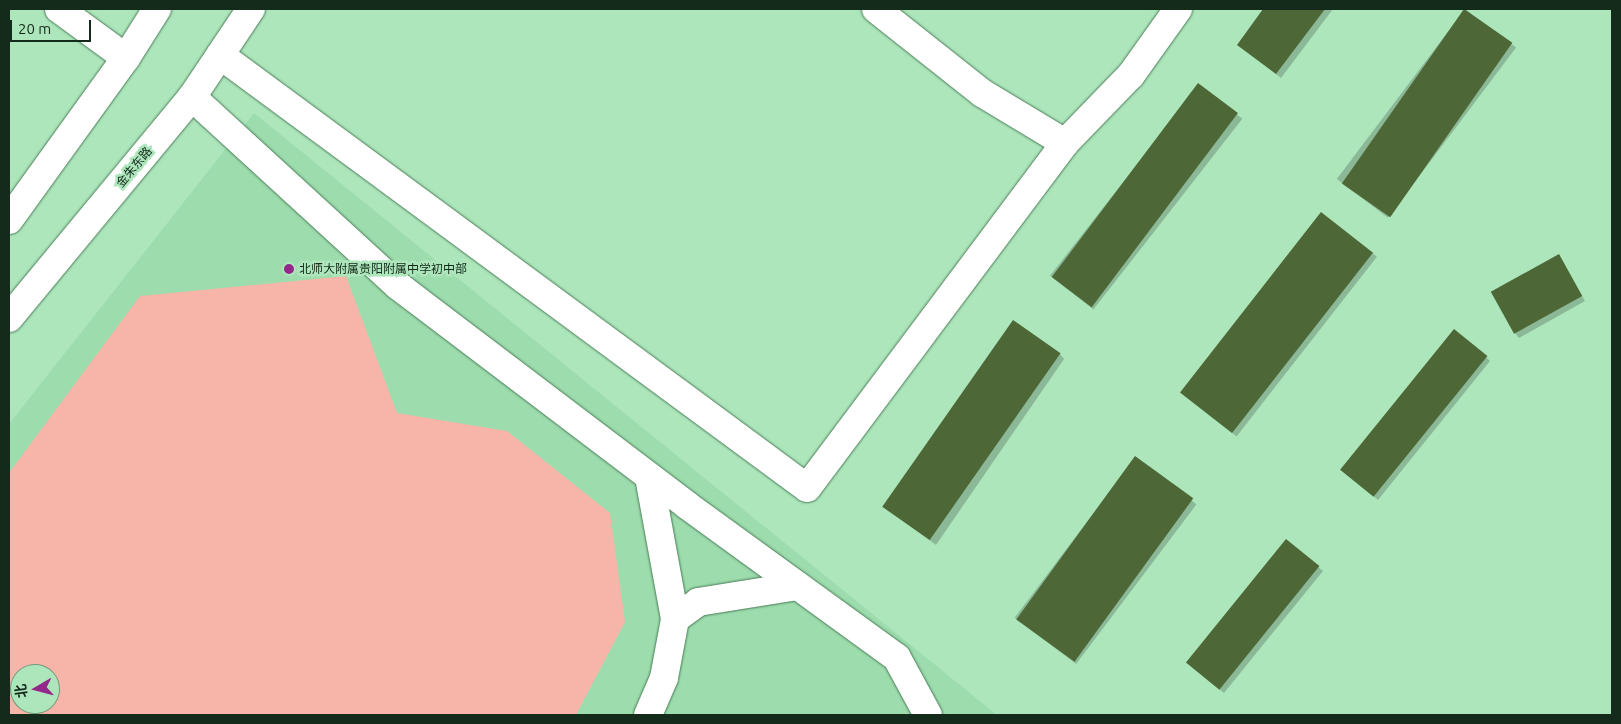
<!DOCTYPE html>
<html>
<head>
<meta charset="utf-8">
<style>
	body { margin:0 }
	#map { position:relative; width:1621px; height:724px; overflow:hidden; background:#aee6bc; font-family:Ubuntu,"Noto Sans SC",sans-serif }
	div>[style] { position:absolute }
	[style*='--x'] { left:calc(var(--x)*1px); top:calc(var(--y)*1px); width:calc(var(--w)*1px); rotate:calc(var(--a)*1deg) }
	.built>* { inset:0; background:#9ddcad }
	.green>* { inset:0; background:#f6b5a8 }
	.shadow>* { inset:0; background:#0003; transform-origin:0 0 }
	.building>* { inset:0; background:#4d6736; transform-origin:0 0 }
	.roads { filter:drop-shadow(0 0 1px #497d57) drop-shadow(0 0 1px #497d57) }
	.minor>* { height:28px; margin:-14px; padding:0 14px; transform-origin:14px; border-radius:14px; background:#fff }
	.major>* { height:28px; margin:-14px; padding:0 14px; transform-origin:14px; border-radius:14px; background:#fff }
	.dots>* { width:14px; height:14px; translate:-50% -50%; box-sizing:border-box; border:2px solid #aee6bc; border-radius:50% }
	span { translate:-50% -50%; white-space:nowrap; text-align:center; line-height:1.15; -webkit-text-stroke:5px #aee6bc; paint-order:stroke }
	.street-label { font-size:12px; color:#142a1b }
	.poi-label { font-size:12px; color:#142a1b }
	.left { translate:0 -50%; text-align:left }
	.frame { position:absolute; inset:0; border:10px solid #142a1b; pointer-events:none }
	.north { position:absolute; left:10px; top:664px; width:50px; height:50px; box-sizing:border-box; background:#aee6bc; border:1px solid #709b7c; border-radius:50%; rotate:262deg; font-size:14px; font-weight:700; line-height:20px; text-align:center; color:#142a1b }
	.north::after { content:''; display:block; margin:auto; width:18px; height:22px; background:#94288a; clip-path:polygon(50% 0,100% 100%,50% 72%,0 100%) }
	.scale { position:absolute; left:10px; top:20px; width:81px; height:22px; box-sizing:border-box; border:2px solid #142a1b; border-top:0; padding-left:6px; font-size:15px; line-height:18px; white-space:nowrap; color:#142a1b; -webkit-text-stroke:4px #aee6bc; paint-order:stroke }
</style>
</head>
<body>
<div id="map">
	<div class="built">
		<div style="clip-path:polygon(evenodd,254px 113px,997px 715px,9px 715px,9px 424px,254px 113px,20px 674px,50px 674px,50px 704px,20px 704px,20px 674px)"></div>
	</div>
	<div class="green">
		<div style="clip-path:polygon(evenodd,346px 276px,397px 413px,507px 431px,610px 513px,625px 622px,576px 715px,9px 715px,9px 473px,140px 296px,346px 276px,20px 674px,50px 674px,50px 704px,20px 704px,20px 674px)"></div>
	</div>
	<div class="shadow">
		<div style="clip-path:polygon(1265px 9px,1333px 9px,1281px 78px,1238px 44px)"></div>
		<div style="left:1465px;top:9px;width:64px;height:213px;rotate:37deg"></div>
		<div style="left:1199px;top:85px;width:55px;height:242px;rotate:38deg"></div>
		<div style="left:1321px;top:213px;width:71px;height:228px;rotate:38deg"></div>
		<div style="clip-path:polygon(1558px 256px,1585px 301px,1519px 338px,1515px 333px)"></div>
		<div style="clip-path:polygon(1060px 354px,1064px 359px,936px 545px,885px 508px)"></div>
		<div style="clip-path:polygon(1486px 357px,1490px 361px,1378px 500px,1346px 473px)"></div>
		<div style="left:1135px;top:458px;width:77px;height:200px;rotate:37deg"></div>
		<div style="clip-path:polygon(1318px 567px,1323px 571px,1224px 693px,1192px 667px)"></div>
	</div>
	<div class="building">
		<div style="clip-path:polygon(1263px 9px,1325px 9px,1276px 74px,1237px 45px)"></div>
		<div style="left:1464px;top:9px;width:59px;height:213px;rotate:35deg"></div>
		<div style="left:1198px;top:83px;width:50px;height:243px;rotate:37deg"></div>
		<div style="left:1321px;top:212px;width:66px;height:229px;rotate:38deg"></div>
		<div style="left:1559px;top:254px;width:48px;height:78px;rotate:61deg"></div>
		<div style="left:1013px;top:320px;width:58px;height:228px;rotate:35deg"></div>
		<div style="left:1454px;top:329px;width:43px;height:181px;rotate:39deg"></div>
		<div style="left:1135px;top:456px;width:72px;height:202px;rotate:36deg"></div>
		<div style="left:1286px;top:539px;width:43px;height:159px;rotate:39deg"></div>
	</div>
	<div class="roads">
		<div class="minor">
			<div style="--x:59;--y:9;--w:83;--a:36.2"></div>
			<div style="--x:876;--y:9;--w:135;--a:38.4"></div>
			<div style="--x:982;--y:93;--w:97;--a:31.1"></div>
			<div style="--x:1065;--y:143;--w:95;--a:-45.9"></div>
			<div style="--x:1131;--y:75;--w:81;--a:-54.5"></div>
			<div style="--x:220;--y:55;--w:729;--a:36.41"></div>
			<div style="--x:807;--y:488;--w:431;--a:-53.2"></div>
			<div style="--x:192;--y:97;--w:278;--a:42.5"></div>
			<div style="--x:397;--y:285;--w:365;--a:37.2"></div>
			<div style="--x:688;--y:506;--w:258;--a:36"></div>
			<div style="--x:897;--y:658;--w:65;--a:61.5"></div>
			<div style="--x:649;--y:477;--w:144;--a:79.6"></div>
			<div style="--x:675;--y:619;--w:29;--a:-36"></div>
			<div style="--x:698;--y:602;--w:101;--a:-9.1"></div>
			<div style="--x:648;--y:715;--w:40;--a:-66.6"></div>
			<div style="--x:664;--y:678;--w:60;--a:-79.4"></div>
		</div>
		<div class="major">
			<div style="--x:9;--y:220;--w:200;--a:-54.2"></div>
			<div style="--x:126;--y:58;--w:58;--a:-57.7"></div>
			<div style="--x:9;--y:318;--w:287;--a:-50.4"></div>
			<div style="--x:192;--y:97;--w:106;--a:-56.2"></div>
		</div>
	</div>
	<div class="dots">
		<div style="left:289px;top:269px;background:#94288a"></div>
	</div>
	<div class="street-label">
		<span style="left:134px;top:167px;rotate:-50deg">金朱东路</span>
	</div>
	<div class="poi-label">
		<span class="left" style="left:299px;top:269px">北师大附属贵阳附属中学初中部</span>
	</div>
	<div class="frame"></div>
	<div class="north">北</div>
	<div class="scale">20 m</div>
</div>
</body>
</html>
